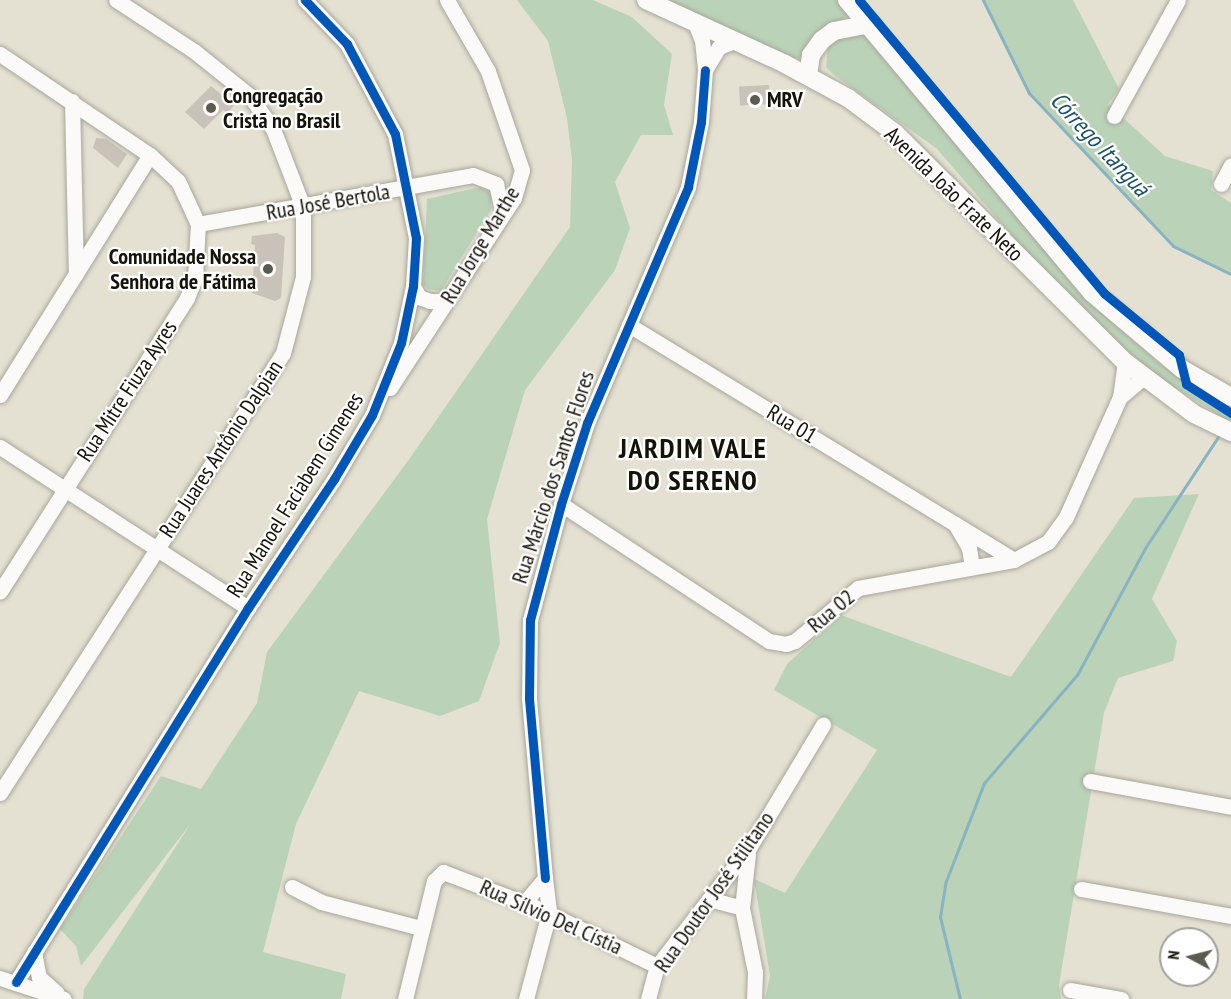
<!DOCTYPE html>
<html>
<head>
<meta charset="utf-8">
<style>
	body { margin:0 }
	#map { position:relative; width:1231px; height:999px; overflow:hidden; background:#e4e1d2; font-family:"PT Sans Narrow",sans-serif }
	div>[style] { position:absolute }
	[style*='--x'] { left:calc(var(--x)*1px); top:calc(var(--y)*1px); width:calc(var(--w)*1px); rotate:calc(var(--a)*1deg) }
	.green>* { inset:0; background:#bad3b8 }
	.stream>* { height:3px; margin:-1.5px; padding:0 1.5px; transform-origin:1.5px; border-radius:1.5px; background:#88b3c0 }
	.building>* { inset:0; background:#c8c2b8; transform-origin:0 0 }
	.roads { filter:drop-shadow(0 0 2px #a8a69a) drop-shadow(0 0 2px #a8a69a) }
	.minor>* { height:15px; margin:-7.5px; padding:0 7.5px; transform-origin:7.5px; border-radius:7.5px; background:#fbfaf8 }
	.major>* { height:18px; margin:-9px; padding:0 9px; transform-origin:9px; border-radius:9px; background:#fbfaf8 }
	.cycleway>* { height:9px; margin:-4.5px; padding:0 4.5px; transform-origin:4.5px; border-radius:4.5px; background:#0057b8 }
	.dots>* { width:16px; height:16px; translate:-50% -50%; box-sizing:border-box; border:3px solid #fff; border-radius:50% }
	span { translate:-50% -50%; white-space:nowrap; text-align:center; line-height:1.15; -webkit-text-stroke:4.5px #fff; paint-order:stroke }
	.poi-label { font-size:22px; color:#151309; font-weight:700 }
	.left { translate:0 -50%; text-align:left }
	.right { translate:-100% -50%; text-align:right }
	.street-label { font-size:22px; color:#151309 }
	.water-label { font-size:24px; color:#1d5164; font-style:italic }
	.district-label { font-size:28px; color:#151309; font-weight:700; letter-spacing:1.5px }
	.north { position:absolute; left:1159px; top:927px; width:60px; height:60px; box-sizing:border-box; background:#fff; border:2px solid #a1a19d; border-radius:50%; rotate:277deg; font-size:16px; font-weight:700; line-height:24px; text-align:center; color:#151309 }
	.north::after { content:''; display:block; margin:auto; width:21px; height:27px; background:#5d5b4f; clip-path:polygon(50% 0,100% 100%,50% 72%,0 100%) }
</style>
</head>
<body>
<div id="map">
	<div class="green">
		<div style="clip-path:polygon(517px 0,593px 0,632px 17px,672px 54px,664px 105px,673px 135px,641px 135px,615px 182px,630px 228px,615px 270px,525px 390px,487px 519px,500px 643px,479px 701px,440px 716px,359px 691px,296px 824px,263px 952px,346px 974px,341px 999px,83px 999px,84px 989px,191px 823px,81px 966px,76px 946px,60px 929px,161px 776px,201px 789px,257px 703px,267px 652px,410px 458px,570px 227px,572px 160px,567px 118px,548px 41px)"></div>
		<div style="clip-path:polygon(665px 0,839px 0,851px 11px,805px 57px,794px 58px)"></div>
		<div style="clip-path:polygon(983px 0,1073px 0,1119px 89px,1108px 104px,1165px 156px,1213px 171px,1211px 190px,1231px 203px,1231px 274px,1173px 246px,1029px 93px)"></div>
		<div style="clip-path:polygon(853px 31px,864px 36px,1105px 316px,1160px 364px,1231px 411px,1231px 423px,1154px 374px,1099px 326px,1022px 247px,937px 149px,833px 74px,826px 67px,828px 48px,832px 41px)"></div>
		<div style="clip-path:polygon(480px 187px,491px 192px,491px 210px,441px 291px,428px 289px,423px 284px,427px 199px)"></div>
		<div style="clip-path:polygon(1199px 494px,1152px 599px,1177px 641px,1173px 661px,1118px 678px,1104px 713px,1059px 985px,1061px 999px,765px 999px,770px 976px,754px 879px,785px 893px,877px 750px,774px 690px,787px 664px,841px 615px,1011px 677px,1134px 498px)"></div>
	</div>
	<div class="stream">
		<div style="--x:983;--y:0;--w:104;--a:63.7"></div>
		<div style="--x:1029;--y:93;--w:210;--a:46.7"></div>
		<div style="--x:1173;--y:246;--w:64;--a:25.8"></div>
		<div style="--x:960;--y:999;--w:84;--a:-103.7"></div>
		<div style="--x:940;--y:917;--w:36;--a:-81"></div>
		<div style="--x:946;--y:881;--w:105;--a:-68.8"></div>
		<div style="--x:984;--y:783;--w:143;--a:-49.3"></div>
		<div style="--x:1077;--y:675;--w:144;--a:-61.8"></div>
		<div style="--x:1145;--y:548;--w:136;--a:-56.7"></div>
	</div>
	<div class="building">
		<div style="left:769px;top:85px;width:19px;height:30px;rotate:87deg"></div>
		<div style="clip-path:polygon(211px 86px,234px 105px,228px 113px,223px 110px,204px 129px,185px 112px)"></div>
		<div style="clip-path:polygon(96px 138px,106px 139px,127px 154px,118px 168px,93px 148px)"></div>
		<div style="clip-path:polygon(277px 233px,285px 237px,281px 298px,275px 301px,252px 293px,255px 245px,251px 244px,252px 236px)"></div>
	</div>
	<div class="roads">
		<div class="minor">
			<div style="--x:695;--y:23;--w:18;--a:68"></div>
			<div style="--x:702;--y:40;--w:30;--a:84"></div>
			<div style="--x:705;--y:70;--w:27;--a:-59"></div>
			<div style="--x:719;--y:47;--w:16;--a:-22"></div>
			<div style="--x:0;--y:54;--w:181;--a:34"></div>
			<div style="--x:150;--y:155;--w:38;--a:43"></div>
			<div style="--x:178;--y:181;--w:47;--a:65.1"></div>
			<div style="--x:198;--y:224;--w:54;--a:93.2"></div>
			<div style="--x:195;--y:278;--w:22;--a:112"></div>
			<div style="--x:187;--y:298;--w:348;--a:122.5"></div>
			<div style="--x:72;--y:101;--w:173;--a:88.7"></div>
			<div style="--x:1114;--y:116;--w:132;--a:-61.1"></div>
			<div style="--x:1221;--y:184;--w:21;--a:-62"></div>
			<div style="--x:198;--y:224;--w:279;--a:-10.1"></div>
			<div style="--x:473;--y:175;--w:25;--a:21"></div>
			<div style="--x:496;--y:184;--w:31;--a:77"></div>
			<div style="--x:413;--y:286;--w:13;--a:61"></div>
			<div style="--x:419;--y:297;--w:12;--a:20"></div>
			<div style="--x:430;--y:301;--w:11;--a:0"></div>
			<div style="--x:441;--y:301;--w:12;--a:-35"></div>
			<div style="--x:629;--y:325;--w:382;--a:31.4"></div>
			<div style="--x:1125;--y:362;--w:35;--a:98"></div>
			<div style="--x:1120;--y:397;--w:31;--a:-40"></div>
			<div style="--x:390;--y:388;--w:227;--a:-56.9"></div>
			<div style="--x:514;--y:198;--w:29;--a:-74"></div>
			<div style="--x:522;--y:170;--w:105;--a:-109"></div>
			<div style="--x:488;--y:71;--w:82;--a:-120"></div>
			<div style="--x:0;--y:395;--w:283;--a:-58"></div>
			<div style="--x:0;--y:447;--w:296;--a:33"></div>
			<div style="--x:561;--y:504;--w:249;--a:33.4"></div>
			<div style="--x:769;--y:641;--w:17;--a:10"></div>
			<div style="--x:786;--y:644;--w:9;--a:-18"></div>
			<div style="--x:795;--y:641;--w:82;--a:-40.1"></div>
			<div style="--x:858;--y:588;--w:158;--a:-10.2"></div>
			<div style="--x:1014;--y:560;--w:38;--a:-28"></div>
			<div style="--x:1048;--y:542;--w:31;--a:-54"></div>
			<div style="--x:1066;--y:517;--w:132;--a:-65.8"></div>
			<div style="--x:972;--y:567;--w:19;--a:-99"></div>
			<div style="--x:969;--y:548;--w:28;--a:-120"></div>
			<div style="--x:955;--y:524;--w:69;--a:31.4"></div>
			<div style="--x:1090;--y:781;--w:143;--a:10.4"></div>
			<div style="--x:0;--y:793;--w:523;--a:-57.25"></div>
			<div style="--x:283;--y:353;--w:79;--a:-75.3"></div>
			<div style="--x:303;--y:277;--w:70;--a:-90"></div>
			<div style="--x:303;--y:207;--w:84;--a:-111"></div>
			<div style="--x:273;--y:129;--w:40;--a:-124.9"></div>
			<div style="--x:250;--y:96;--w:72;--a:-141.2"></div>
			<div style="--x:194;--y:51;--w:93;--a:-146.8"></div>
			<div style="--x:748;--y:854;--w:54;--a:96.3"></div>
			<div style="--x:742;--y:908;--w:65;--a:78.5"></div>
			<div style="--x:755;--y:972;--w:27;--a:92"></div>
			<div style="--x:545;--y:878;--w:181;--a:-95.1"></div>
			<div style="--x:529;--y:698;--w:78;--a:-89.3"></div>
			<div style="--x:530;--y:620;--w:120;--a:-75"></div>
			<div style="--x:561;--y:504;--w:85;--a:-72.2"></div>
			<div style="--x:587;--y:423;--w:257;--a:-66.8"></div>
			<div style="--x:688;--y:187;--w:66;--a:-78.7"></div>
			<div style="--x:701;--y:122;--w:52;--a:-85.6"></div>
			<div style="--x:292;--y:887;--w:33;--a:27"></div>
			<div style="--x:321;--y:902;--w:103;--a:14.6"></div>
			<div style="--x:1081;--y:889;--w:152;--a:10.2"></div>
			<div style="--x:709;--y:899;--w:34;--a:15"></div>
			<div style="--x:524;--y:903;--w:33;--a:-50"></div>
			<div style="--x:545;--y:878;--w:35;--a:83"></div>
			<div style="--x:549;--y:913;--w:89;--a:105"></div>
			<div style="--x:34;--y:952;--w:25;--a:79"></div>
			<div style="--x:39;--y:977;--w:24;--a:42"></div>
			<div style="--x:0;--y:978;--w:67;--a:18.2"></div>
			<div style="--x:16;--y:982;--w:440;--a:-58.2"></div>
			<div style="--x:248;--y:608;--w:155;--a:-56.3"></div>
			<div style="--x:334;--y:479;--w:74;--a:-59.3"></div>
			<div style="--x:372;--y:415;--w:78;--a:-68.1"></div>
			<div style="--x:401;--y:343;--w:58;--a:-78.1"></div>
			<div style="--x:413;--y:286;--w:48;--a:-86.4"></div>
			<div style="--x:416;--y:238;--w:106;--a:-101.4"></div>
			<div style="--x:395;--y:134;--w:102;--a:-118.1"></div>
			<div style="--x:347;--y:44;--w:61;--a:-133.7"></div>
			<div style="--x:1070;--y:990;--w:52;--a:10"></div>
			<div style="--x:405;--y:999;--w:122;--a:-76.2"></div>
			<div style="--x:434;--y:881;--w:13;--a:-45"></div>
			<div style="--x:443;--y:872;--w:104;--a:20.9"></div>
			<div style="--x:540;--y:909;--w:130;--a:26"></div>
			<div style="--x:648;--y:999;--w:34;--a:-75"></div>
			<div style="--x:657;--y:966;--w:150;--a:-52.1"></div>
			<div style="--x:749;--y:848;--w:144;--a:-59"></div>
		</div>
		<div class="major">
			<div style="--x:646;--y:0;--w:153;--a:24.7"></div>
			<div style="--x:785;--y:64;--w:72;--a:28.4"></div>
			<div style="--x:848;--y:98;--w:59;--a:36.7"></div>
			<div style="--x:895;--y:133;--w:325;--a:44.9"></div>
			<div style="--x:1125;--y:362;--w:86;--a:37"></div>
			<div style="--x:1194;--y:414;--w:41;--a:25.9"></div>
			<div style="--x:847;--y:0;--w:382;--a:50.1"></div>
			<div style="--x:1092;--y:293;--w:118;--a:40.2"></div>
			<div style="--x:1182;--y:369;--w:56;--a:29.7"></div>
			<div style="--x:808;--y:76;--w:21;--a:-82"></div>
			<div style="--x:811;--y:55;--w:19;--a:-54"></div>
			<div style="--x:822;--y:40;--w:15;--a:-37"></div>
			<div style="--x:834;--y:31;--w:36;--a:-11"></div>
		</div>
	</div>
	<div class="cycleway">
		<div style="--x:859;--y:0;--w:383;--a:50.1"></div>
		<div style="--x:1105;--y:294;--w:96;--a:39.5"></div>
		<div style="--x:1179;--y:355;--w:30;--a:76"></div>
		<div style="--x:1186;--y:384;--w:54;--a:32.8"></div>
		<div style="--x:545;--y:878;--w:181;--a:-95.1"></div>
		<div style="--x:529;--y:698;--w:78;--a:-89.3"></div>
		<div style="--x:530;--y:620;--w:120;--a:-75"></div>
		<div style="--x:561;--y:504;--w:85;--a:-72.2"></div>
		<div style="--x:587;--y:423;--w:257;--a:-66.8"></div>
		<div style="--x:688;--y:187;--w:66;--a:-78.7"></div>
		<div style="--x:701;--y:122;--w:52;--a:-85.6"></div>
		<div style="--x:16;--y:982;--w:440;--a:-58.2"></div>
		<div style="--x:248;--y:608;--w:155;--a:-56.3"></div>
		<div style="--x:334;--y:479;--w:74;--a:-59.3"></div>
		<div style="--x:372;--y:415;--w:78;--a:-68.1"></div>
		<div style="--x:401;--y:343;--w:58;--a:-78.1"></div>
		<div style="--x:413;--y:286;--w:48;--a:-86.4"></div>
		<div style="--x:416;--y:238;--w:106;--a:-101.4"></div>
		<div style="--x:395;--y:134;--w:102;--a:-118.1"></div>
		<div style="--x:347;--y:44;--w:61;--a:-133.7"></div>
	</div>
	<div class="dots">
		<div style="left:755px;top:100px;background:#5d5b4f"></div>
		<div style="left:211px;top:108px;background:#5d5b4f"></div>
		<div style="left:268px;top:269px;background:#5d5b4f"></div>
	</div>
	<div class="poi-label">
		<span class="left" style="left:223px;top:108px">Congregação<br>Cristã no Brasil</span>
		<span class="left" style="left:767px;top:100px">MRV</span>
		<span class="right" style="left:256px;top:269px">Comunidade Nossa<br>Senhora de Fátima</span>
	</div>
	<div class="street-label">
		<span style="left:954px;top:194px;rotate:44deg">Avenida João Frate Neto</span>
		<span style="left:328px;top:202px;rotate:-10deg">Rua José Bertola</span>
		<span style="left:480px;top:245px;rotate:-59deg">Rua Jorge Marthe</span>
		<span style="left:127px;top:391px;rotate:-57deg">Rua Mitre Fiuza Ayres</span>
		<span style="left:792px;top:424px;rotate:31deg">Rua 01</span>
		<span style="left:221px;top:449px;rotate:-57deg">Rua Juares Antônio Dalpian</span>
		<span style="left:553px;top:477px;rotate:-72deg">Rua Márcio dos Santos Flores</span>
		<span style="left:295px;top:495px;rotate:-58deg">Rua Manoel Faciabem Gimenes</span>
		<span style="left:831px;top:611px;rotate:-40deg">Rua 02</span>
		<span style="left:714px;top:892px;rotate:-55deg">Rua Doutor José Stilitano</span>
		<span style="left:551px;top:917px;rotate:24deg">Rua Sílvio Del Cístia</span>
	</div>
	<div class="water-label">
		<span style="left:1100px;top:144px;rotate:47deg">Córrego Itanguá</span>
	</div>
	<div class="district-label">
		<span style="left:693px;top:464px">JARDIM VALE<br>DO SERENO</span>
	</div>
	<div class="north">N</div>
</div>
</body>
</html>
